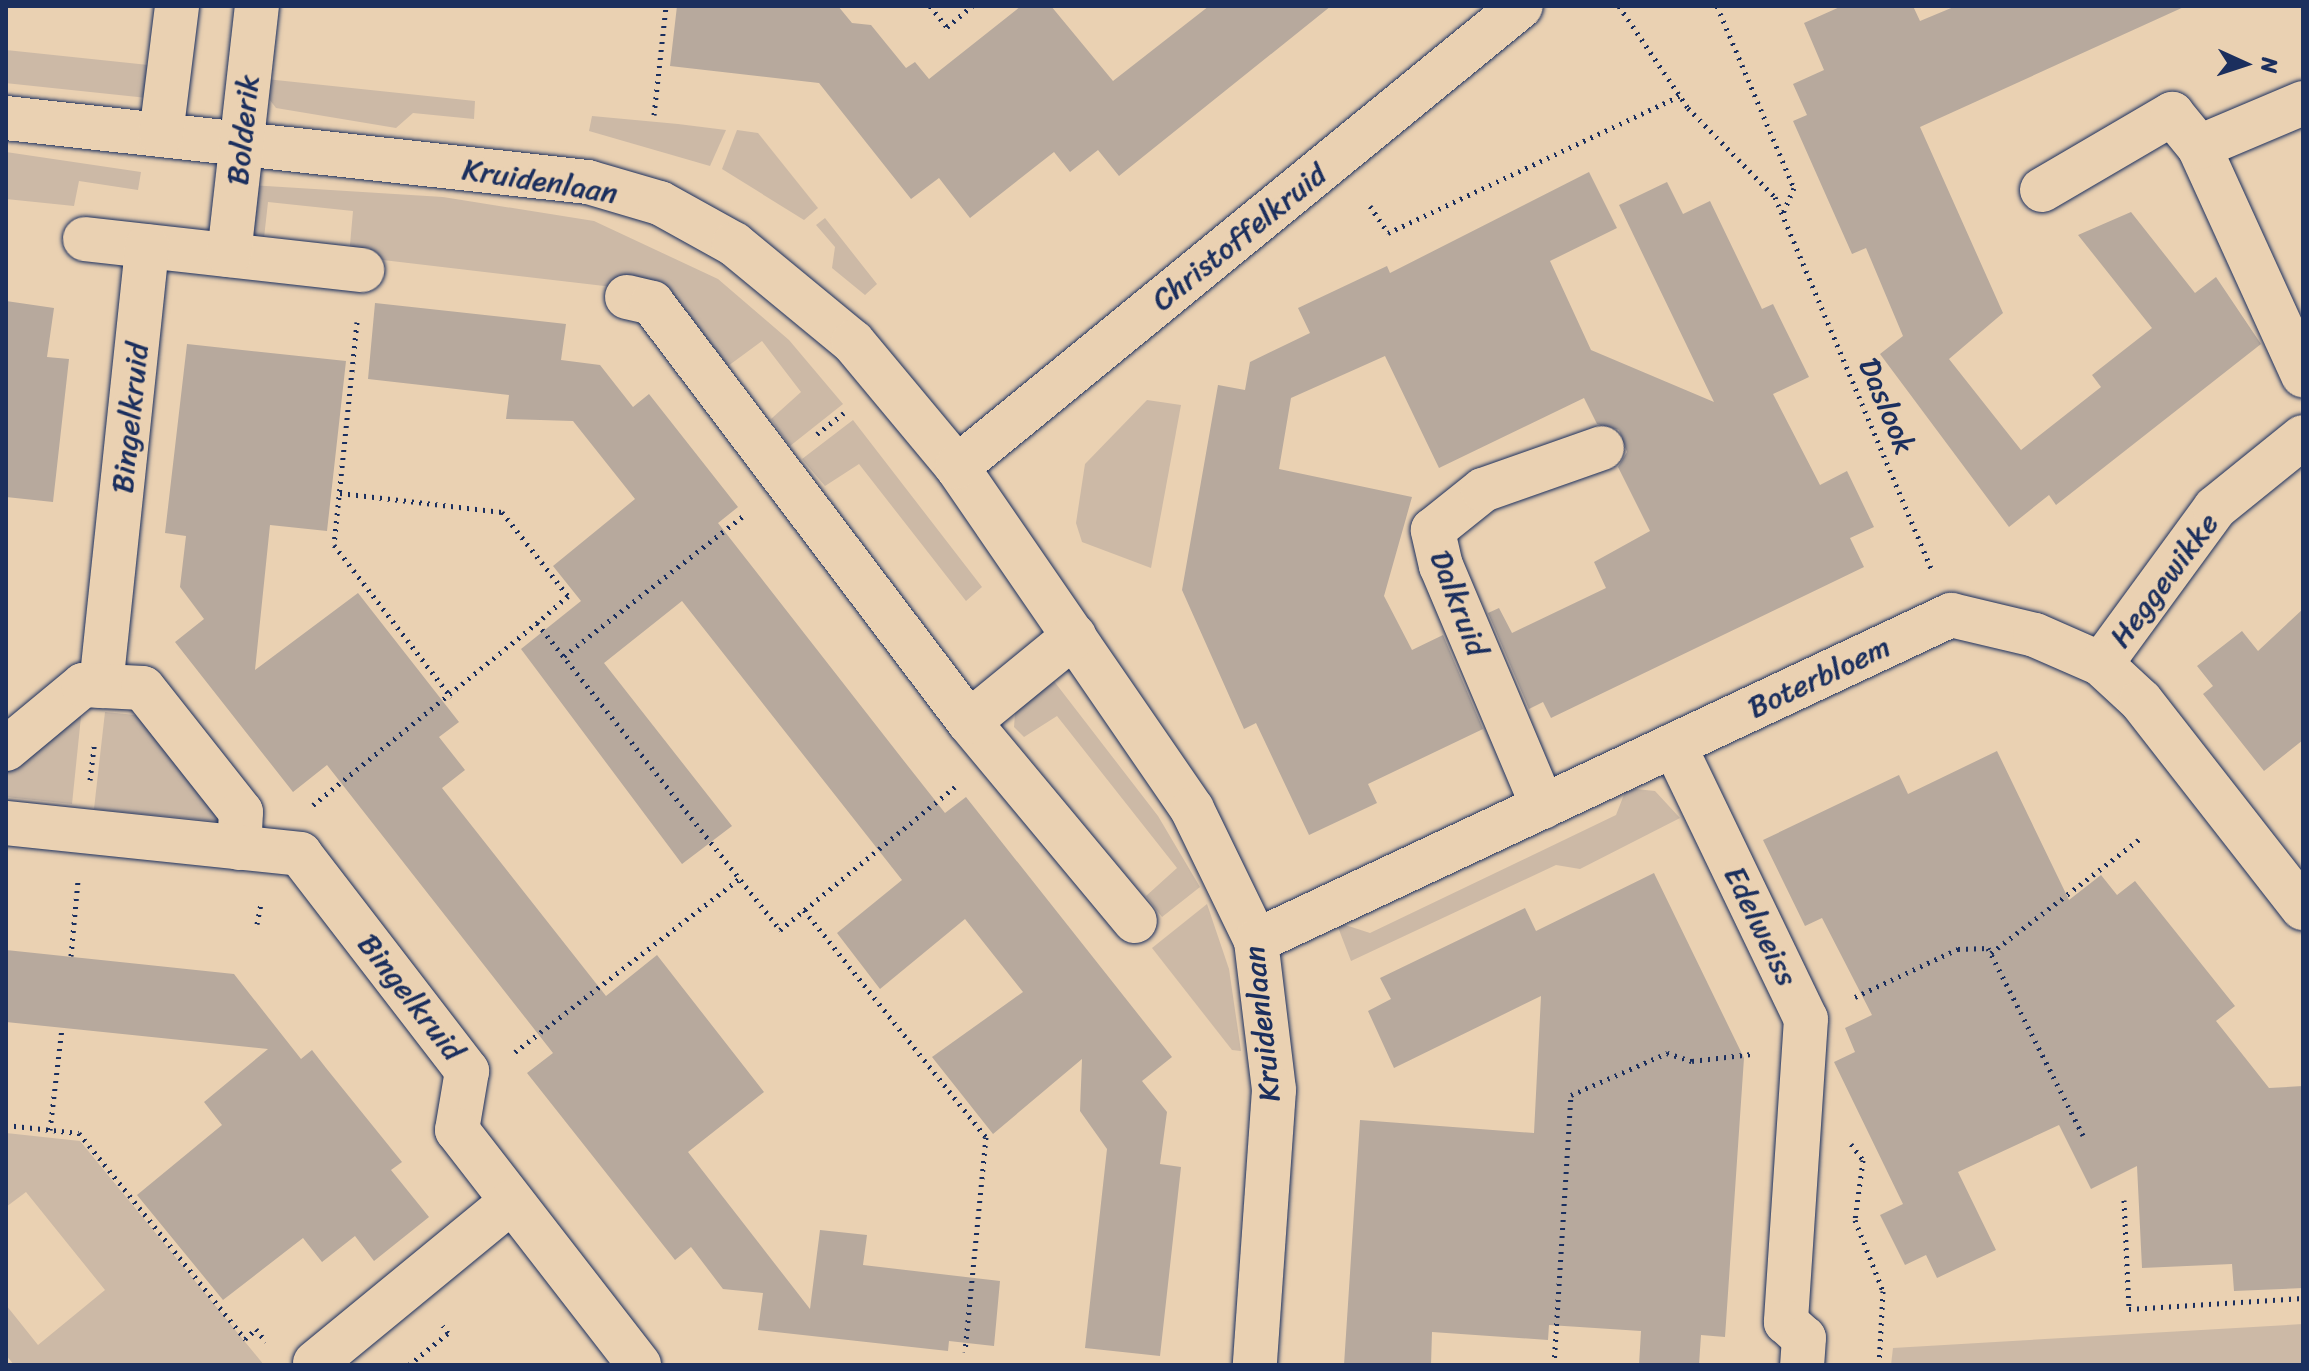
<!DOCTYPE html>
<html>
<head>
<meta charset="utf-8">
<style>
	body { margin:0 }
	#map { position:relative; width:2309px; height:1371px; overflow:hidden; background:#ead1b2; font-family:Sriracha,sans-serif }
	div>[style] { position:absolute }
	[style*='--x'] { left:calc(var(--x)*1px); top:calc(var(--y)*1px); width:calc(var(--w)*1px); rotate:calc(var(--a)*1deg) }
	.green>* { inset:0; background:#ccb9a6; transform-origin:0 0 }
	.building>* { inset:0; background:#b7a99d }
	.path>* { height:5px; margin-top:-2.5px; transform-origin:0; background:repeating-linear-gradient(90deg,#1b2f5e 0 2px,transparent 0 8px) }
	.roads { filter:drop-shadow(0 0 2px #1b2f5e) drop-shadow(0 0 2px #1b2f5e) }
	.minor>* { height:44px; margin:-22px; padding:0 22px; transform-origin:22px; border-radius:22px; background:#ead1b2 }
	span { translate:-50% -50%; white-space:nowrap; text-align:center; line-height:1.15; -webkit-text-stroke:7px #ead1b2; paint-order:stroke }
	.street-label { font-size:30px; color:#1b2f5e }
	.frame { position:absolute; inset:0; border:8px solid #1b2f5e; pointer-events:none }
	.north { position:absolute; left:2205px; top:24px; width:80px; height:80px; -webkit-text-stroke:6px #ead1b2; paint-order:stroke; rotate:93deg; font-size:22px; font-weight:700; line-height:32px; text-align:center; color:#1b2f5e }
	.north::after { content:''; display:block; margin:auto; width:28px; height:36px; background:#1b2f5e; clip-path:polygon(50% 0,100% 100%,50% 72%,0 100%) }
</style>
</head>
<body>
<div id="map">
	<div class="green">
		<div style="left:6px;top:50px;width:148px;height:33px;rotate:6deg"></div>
		<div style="clip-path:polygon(266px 79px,475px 101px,474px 119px,413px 113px,396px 128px,276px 108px,260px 87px)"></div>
		<div style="clip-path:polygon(592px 116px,678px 124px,726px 130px,710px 166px,589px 131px)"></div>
		<div style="clip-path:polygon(737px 130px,758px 133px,818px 208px,804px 220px,722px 169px)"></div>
		<div style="clip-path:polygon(6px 152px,141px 172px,138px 190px,79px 181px,74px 206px,6px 199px)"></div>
		<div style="clip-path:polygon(249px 185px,443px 197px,594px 221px,718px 279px,789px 340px,843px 404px,790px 446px,771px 419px,801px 392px,762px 341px,728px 366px,673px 294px,349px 256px,353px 211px,268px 202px,263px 247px,244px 221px)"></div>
		<div style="clip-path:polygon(825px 218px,877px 284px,865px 295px,832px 268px,835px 247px,816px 225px)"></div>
		<div style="clip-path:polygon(1147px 400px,1181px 405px,1151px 568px,1082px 542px,1076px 523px,1085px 464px)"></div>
		<div style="clip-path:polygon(853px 420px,982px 587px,966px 601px,859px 464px,825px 486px,802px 459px)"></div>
		<div style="clip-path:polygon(1050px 676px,1158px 816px,1200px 887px,1162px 917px,1146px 896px,1177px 868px,1057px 716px,1024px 737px,1014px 727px,1016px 702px)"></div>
		<div style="clip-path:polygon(82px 707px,72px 804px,6px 797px,6px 768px)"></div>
		<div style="clip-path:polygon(105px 712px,145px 716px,226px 822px,94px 809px)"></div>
		<div style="clip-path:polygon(1636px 789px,1655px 791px,1680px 818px,1580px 869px,1556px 865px,1351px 961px,1336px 922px,1370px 933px,1616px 815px,1625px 792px)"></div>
		<div style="clip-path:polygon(1207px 904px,1229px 969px,1241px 1051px,1232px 1050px,1152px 948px)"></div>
		<div style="clip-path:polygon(6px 1133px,80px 1141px,264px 1365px,14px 1365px,6px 1355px,6px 1305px,38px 1345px,105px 1290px,26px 1192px,6px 1207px)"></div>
		<div style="clip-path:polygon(2303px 1324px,2303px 1365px,1891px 1365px,1893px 1348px)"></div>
	</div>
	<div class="building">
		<div style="clip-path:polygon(677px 6px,838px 6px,852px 23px,871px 25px,906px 68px,915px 62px,929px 79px,1021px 6px,1051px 6px,1113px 81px,1209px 6px,1331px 6px,1119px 176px,1098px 150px,1070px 172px,1054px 152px,970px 218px,939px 178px,911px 199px,819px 83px,670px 66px)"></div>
		<div style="clip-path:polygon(1842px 6px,1913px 6px,1920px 21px,1956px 6px,2186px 6px,1920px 127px,2003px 313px,1949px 359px,2021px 450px,2101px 387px,2092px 375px,2152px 328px,2078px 235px,2131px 212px,2195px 293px,2216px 277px,2261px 344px,2056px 505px,2049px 495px,2009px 527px,1880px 354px,1903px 336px,1866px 248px,1852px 254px,1793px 121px,1807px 115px,1793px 84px,1824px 70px,1804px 23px)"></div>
		<div style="clip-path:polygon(1589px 172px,1617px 228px,1550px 261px,1591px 350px,1714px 402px,1619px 205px,1667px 182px,1683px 214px,1710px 201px,1762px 309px,1773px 304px,1809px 377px,1773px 394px,1820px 485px,1847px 471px,1874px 527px,1850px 538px,1864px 567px,1551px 718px,1543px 702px,1529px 709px,1488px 613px,1499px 608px,1512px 633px,1606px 588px,1594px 562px,1650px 531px,1618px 467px,1627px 452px,1619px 430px,1597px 424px,1584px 398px,1439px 468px,1385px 356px,1291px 398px,1279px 469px,1412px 497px,1384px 596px,1412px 650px,1443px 635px,1483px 729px,1368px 784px,1377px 803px,1309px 835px,1256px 723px,1244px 729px,1182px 590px,1218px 385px,1245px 390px,1250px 362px,1310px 333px,1298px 308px,1387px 266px,1390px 273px)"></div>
		<div style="clip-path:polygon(6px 301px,54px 308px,47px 357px,69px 359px,53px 502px,6px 497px)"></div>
		<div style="clip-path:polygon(375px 303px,566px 324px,561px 360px,600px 365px,633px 407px,649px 394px,738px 507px,718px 523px,904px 761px,945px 813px,966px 797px,1172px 1057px,1142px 1081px,1167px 1112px,1160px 1164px,1181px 1167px,1160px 1356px,1085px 1348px,1107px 1149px,1080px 1111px,1082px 1059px,993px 1134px,932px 1057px,1023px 992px,965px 919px,880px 989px,837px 933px,902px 880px,682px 601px,604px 663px,732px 826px,682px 864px,521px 649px,581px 601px,553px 566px,635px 499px,573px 421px,506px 419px,509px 395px,368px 379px)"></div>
		<div style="clip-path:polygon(187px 344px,346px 361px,327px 531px,270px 525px,255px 670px,358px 593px,459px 722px,439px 737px,465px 770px,442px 788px,606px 996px,657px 955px,764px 1092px,688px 1152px,810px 1309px,820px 1230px,867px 1235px,863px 1265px,1000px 1281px,994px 1346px,949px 1341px,948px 1351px,758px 1330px,763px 1293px,723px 1289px,691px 1247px,675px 1260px,527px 1073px,553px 1053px,327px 765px,293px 792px,175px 642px,204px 619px,180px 587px,186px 536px,165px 533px)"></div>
		<div style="clip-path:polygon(2303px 609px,2303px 740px,2264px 771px,2203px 694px,2213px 686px,2197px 666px,2242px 631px,2258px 651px)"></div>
		<div style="clip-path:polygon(1997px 751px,2069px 900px,2101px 875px,2117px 895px,2135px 881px,2235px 1006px,2216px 1021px,2269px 1088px,2303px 1086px,2303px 1288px,2234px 1291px,2232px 1264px,2142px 1268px,2137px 1166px,2091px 1189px,2059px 1125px,1958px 1172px,1996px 1250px,1937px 1278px,1926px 1255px,1905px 1265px,1880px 1215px,1903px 1204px,1834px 1062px,1855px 1052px,1845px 1028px,1872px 1015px,1822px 918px,1805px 926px,1763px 840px,1899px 775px,1908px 794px)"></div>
		<div style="clip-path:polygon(1654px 873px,1744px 1058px,1725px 1337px,1701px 1335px,1699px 1365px,1639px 1365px,1641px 1331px,1549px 1325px,1548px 1340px,1432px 1332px,1431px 1365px,1344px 1365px,1360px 1120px,1534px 1133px,1541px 996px,1394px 1068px,1368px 1011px,1391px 999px,1380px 978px,1525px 908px,1536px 931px)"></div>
		<div style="clip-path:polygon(6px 950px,234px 974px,301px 1059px,312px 1050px,326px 1068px,402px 1162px,391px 1170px,429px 1217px,374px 1261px,355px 1236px,322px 1262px,303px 1238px,223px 1300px,137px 1195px,222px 1125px,204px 1102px,268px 1049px,6px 1022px)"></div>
	</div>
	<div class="path">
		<div style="--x:930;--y:6;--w:27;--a:51"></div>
		<div style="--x:947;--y:27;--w:33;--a:-40"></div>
		<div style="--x:1619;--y:6;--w:123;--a:55.9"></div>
		<div style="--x:1688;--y:108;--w:124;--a:45.7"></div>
		<div style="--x:1775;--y:197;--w:403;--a:67.2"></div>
		<div style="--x:1717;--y:6;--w:198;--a:67.1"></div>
		<div style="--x:1794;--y:188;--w:27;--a:114"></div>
		<div style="--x:654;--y:115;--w:110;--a:-83.7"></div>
		<div style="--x:1370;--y:206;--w:32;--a:56"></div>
		<div style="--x:1388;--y:233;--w:322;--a:-25.2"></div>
		<div style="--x:357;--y:322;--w:224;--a:95.9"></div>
		<div style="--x:334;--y:545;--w:192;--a:52.4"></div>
		<div style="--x:817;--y:434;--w:34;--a:-38"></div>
		<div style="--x:340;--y:493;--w:163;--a:6.7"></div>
		<div style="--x:502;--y:512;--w:107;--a:51.8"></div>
		<div style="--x:568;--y:596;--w:41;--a:138.9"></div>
		<div style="--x:564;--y:656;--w:231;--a:-38"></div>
		<div style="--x:90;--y:780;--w:34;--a:-83"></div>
		<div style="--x:313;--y:805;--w:289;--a:-39.1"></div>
		<div style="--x:537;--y:623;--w:392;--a:51.6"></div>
		<div style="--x:780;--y:930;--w:226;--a:-39.3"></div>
		<div style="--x:804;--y:910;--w:291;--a:51.3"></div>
		<div style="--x:986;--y:1137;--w:216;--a:95.6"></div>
		<div style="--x:257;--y:924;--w:21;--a:-79"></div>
		<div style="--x:1991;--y:953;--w:189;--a:-37.5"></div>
		<div style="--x:71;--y:956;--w:75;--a:-84.7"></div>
		<div style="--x:1855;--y:997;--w:114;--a:-25"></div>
		<div style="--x:1958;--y:949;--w:30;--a:-2"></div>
		<div style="--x:1988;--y:948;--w:210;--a:63.1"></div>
		<div style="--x:515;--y:1052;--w:283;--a:-37.7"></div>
		<div style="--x:6;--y:1125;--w:73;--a:6.3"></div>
		<div style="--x:79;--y:1133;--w:265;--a:51.1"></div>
		<div style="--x:245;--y:1339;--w:15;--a:-42"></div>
		<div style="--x:256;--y:1329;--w:16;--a:52"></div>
		<div style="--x:50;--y:1130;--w:103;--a:-83.3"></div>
		<div style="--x:1851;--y:1144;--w:20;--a:53"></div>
		<div style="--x:1863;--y:1160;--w:61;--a:97.6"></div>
		<div style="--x:1855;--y:1220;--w:76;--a:68.5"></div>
		<div style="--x:1883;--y:1291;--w:74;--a:93.1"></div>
		<div style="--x:2124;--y:1200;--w:109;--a:87.4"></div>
		<div style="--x:2129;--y:1309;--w:174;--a:-3.6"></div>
		<div style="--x:409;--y:1365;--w:50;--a:-39.4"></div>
		<div style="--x:448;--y:1333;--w:9;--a:-126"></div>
		<div style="--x:1554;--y:1365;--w:271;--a:-86.4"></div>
		<div style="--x:1571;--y:1095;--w:105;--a:-23.6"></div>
		<div style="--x:1667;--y:1053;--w:26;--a:18"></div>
		<div style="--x:1692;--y:1061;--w:60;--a:-6.7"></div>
	</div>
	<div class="roads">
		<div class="minor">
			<div style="--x:6;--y:118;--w:586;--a:6.28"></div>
			<div style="--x:588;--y:182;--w:75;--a:16.3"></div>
			<div style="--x:660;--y:203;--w:85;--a:29"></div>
			<div style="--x:734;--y:244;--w:154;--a:39.5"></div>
			<div style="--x:853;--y:342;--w:163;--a:50.2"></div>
			<div style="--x:957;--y:467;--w:415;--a:55.5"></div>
			<div style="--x:1192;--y:809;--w:147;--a:64.1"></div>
			<div style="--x:1256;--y:941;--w:150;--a:83.1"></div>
			<div style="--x:1274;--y:1090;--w:276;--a:94"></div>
			<div style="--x:161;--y:135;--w:130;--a:-82.9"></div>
			<div style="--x:2199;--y:147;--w:251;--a:65.5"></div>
			<div style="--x:2042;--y:190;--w:151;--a:-30.3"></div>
			<div style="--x:2172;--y:114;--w:43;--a:50.7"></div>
			<div style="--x:2199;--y:147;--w:113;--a:-22.9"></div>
			<div style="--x:85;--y:239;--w:279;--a:6.4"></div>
			<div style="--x:229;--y:255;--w:251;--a:-83.6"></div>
			<div style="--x:627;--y:297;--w:26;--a:13"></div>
			<div style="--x:652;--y:303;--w:525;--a:52.89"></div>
			<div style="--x:969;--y:722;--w:259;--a:50.2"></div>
			<div style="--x:957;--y:467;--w:728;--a:-39.26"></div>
			<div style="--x:2101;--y:664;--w:193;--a:-53.8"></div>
			<div style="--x:2215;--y:508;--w:113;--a:-38.9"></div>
			<div style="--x:101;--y:686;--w:442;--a:-84"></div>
			<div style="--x:969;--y:722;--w:136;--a:-39.3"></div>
			<div style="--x:1674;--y:745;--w:304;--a:64.3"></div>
			<div style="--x:1806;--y:1019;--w:304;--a:93.8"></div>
			<div style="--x:1786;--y:1322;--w:24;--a:42"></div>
			<div style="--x:1804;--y:1338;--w:27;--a:94"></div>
			<div style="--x:6;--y:749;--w:100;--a:-39.7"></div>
			<div style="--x:83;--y:685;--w:60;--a:2.9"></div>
			<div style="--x:143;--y:688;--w:158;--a:51.7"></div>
			<div style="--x:241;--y:812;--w:36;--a:93"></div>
			<div style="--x:1543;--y:807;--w:262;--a:-112.9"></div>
			<div style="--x:1441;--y:566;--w:37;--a:-103"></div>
			<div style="--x:1433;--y:530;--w:64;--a:-38.7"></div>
			<div style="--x:1483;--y:490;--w:126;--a:-19.4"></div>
			<div style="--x:6;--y:823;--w:296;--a:6"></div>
			<div style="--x:300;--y:854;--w:274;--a:52.4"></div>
			<div style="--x:467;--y:1071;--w:60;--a:99.6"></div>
			<div style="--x:457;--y:1130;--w:297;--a:52.2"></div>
			<div style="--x:1256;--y:941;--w:768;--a:-25.13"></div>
			<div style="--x:1951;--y:615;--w:86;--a:13.4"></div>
			<div style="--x:2035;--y:635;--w:72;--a:23.7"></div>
			<div style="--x:2101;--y:664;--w:54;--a:42.8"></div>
			<div style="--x:2141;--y:701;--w:263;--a:52"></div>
			<div style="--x:315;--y:1363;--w:254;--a:-39.4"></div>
		</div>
	</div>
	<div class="street-label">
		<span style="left:243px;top:130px;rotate:-84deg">Bolderik</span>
		<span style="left:540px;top:181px;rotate:9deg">Kruidenlaan</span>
		<span style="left:1239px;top:237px;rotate:-39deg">Christoffelkruid</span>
		<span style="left:1887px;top:406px;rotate:67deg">Daslook</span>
		<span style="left:130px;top:418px;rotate:-84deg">Bingelkruid</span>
		<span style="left:2164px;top:580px;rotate:-53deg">Heggewikke</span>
		<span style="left:1459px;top:603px;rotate:69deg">Dalkruid</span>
		<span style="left:1819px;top:677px;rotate:-25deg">Boterbloem</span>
		<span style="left:1761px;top:926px;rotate:64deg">Edelweiss</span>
		<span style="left:411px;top:997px;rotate:52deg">Bingelkruid</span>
		<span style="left:1262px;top:1024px;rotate:-96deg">Kruidenlaan</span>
	</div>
	<div class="frame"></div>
	<div class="north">N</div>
</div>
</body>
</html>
